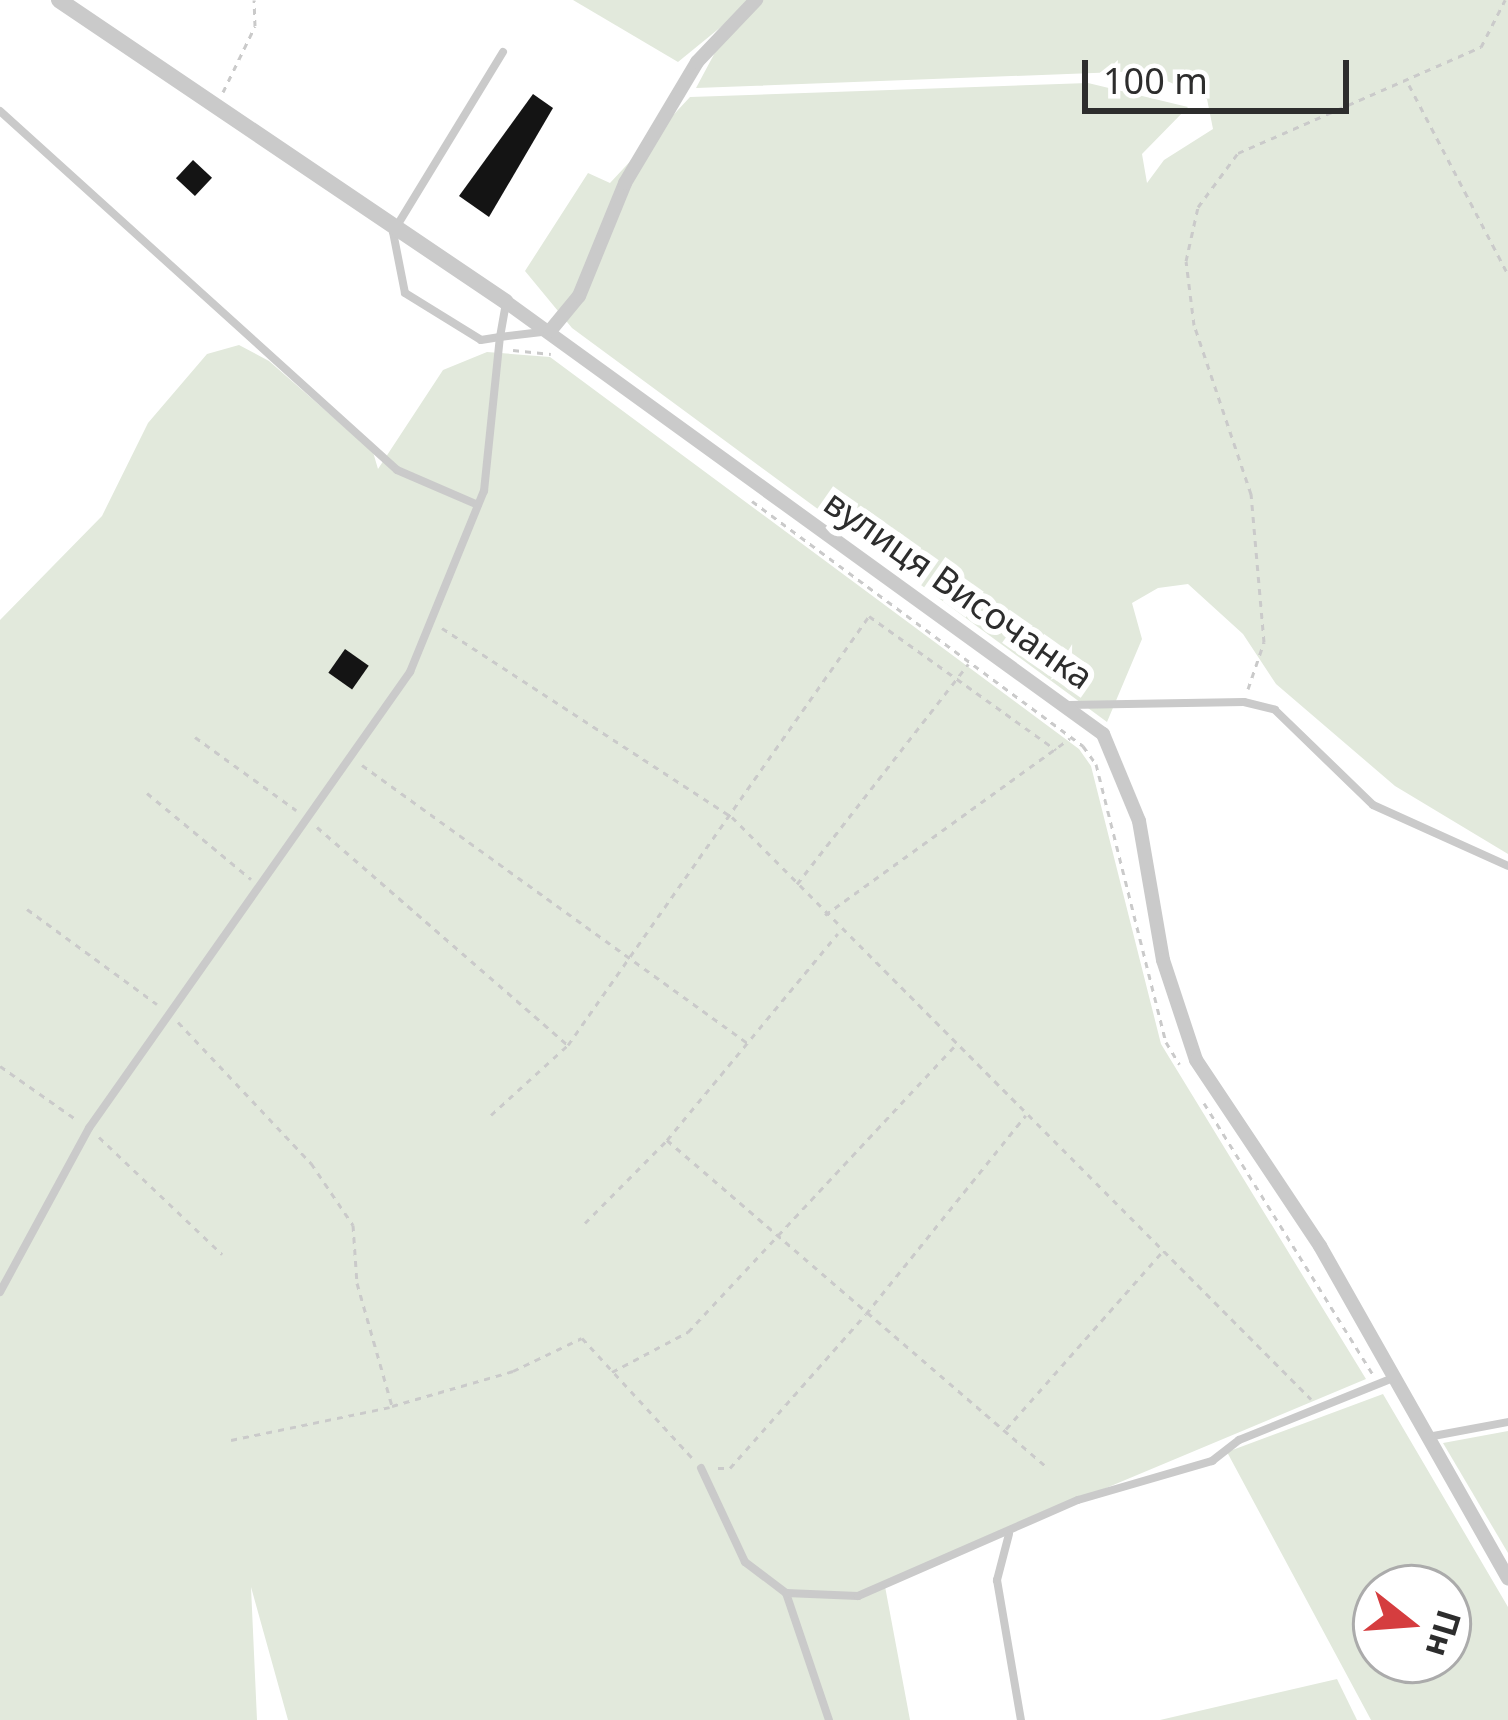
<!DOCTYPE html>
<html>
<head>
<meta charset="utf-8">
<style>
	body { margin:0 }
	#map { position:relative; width:1508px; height:1720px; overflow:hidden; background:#fff; font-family:"Noto Sans",sans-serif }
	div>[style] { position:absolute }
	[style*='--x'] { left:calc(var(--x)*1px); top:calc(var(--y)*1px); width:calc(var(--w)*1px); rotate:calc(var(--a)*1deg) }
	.green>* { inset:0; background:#e2e9dc }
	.building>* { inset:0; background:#141414; transform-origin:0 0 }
	.path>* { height:3px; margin-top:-1.5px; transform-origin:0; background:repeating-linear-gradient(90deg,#cacaca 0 6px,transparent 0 12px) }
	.service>* { height:8px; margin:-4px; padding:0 4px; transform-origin:4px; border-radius:4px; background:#cacaca }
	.minor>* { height:14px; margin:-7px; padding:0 7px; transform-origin:7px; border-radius:7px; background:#cacaca }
	.tertiary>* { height:16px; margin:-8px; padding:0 8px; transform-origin:8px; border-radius:8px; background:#cacaca }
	span { translate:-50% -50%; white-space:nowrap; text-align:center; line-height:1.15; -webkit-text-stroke:12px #fff; paint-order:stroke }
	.street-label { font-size:36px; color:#2d2d2d }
	.north { position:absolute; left:1352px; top:1564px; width:120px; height:120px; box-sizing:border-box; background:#fff; border:3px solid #ababab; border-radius:50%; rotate:107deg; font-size:33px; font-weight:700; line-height:48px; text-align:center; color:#2d2d2d }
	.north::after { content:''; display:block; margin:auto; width:42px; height:54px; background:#d53d3f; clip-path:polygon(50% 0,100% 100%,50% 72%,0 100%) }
	.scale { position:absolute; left:1082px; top:60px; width:267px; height:54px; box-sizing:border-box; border:6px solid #2d2d2d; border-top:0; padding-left:15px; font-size:36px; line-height:42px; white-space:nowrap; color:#2d2d2d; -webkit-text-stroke:9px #fff; paint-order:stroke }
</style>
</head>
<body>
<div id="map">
	<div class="green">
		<div style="clip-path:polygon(573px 0,754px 0,678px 62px)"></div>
		<div style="clip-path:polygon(763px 0,1508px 0,1508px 854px,1395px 786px,1276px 684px,1243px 634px,1188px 584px,1158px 588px,1132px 603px,1142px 639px,1107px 722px,572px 328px,525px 271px,588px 173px,610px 183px,690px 97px,1088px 83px,1188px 107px,1142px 154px,1147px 183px,1164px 160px,1213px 129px,1207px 99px,1145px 71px,696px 88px,719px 45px)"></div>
		<div style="clip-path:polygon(239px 345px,269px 361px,373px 452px,378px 469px,443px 370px,487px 352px,550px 357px,1079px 749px,1091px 766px,1161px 1044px,1366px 1379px,884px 1581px,910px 1720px,288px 1720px,251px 1587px,257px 1720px,0 1720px,0 620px,102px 516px,148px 423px,207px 354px)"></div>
		<div style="clip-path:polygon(evenodd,1383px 1394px,1508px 1607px,1508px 1720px,1371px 1720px,1227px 1452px,1383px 1394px,1376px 1588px,1448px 1588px,1448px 1660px,1376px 1660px,1376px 1588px)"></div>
		<div style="clip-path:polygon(1508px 1431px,1508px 1553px,1443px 1443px)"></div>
		<div style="clip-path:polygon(1337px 1679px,1357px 1720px,1160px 1720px)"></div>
	</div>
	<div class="building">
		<div style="clip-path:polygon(533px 94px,553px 108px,489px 217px,459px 196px)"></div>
		<div style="left:193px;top:160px;width:26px;height:25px;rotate:43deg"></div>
		<div style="left:345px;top:649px;width:29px;height:29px;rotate:35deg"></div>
	</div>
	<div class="path">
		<div style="--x:1409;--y:85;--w:213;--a:62.4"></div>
		<div style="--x:223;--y:92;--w:73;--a:-64.1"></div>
		<div style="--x:255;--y:26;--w:26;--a:-92"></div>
		<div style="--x:513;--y:350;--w:38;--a:6"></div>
		<div style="--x:752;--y:501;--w:412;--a:36.5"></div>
		<div style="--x:1083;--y:746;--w:22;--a:54"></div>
		<div style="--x:1096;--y:764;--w:287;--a:75.9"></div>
		<div style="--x:1166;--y:1042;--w:26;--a:59"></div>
		<div style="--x:442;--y:628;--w:346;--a:33.1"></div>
		<div style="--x:732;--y:817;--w:821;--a:45.15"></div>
		<div style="--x:1248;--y:689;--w:50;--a:-71.2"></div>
		<div style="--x:1264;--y:642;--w:149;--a:-95"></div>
		<div style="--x:1251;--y:494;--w:178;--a:-108.6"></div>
		<div style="--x:1194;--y:325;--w:64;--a:-97.1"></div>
		<div style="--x:1186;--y:261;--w:55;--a:-77.5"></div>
		<div style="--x:1198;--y:207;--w:67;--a:-53.5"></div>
		<div style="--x:1238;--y:153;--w:265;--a:-23.6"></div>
		<div style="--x:1481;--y:47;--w:53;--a:-62.9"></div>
		<div style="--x:195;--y:737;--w:125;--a:35.9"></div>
		<div style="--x:362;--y:765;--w:475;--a:35.8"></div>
		<div style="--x:147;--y:793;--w:135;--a:39.6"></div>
		<div style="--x:317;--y:827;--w:332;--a:41"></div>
		<div style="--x:797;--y:884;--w:279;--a:-52.1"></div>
		<div style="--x:27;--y:909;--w:161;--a:36.2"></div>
		<div style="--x:825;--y:915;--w:302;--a:-35.8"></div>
		<div style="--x:178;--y:1022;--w:194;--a:46.7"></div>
		<div style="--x:311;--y:1163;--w:75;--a:55.9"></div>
		<div style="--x:353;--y:1225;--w:58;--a:86.1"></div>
		<div style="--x:357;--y:1283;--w:128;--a:74.1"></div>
		<div style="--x:392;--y:1406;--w:126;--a:-16.1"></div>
		<div style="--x:513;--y:1371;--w:76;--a:-25.6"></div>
		<div style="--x:582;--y:1338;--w:166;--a:47.4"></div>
		<div style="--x:0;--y:1066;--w:94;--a:35"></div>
		<div style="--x:1204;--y:1103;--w:320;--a:58.1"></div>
		<div style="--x:491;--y:1115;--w:104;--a:-42.3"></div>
		<div style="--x:568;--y:1045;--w:524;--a:-54.95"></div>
		<div style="--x:869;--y:616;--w:230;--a:35.6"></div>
		<div style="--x:99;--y:1137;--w:170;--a:43.6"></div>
		<div style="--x:667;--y:1140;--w:504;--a:40.74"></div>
		<div style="--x:585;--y:1223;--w:117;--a:-45.3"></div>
		<div style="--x:667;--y:1140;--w:268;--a:-50.4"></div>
		<div style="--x:612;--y:1372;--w:86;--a:-27.8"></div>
		<div style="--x:688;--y:1332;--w:390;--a:-47"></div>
		<div style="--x:1006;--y:1429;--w:236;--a:-48.6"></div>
		<div style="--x:231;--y:1440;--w:162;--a:-11.7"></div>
		<div style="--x:718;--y:1468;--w:12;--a:0"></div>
		<div style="--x:730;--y:1468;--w:205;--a:-48.6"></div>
		<div style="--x:866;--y:1314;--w:255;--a:-51.2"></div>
	</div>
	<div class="service">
		<div style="--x:503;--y:52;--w:211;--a:121.4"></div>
		<div style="--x:393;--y:232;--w:62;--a:78.9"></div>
		<div style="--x:405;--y:293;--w:89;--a:31.7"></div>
		<div style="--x:481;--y:340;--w:19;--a:-9"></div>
		<div style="--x:500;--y:337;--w:34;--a:-80"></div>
		<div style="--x:0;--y:111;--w:535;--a:42.12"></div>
		<div style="--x:397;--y:470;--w:88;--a:23.4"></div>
		<div style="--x:1069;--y:705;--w:175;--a:-1"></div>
		<div style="--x:1244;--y:702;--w:32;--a:14"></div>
		<div style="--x:1275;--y:710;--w:136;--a:44.1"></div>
		<div style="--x:1373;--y:805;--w:148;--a:24.3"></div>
		<div style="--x:0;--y:1292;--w:187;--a:-61.5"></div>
		<div style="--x:89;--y:1128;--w:558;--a:-54.86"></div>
		<div style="--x:410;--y:672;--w:196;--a:-67.8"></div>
		<div style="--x:484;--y:491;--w:155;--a:-84.1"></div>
		<div style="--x:500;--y:337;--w:42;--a:-6.8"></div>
		<div style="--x:1428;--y:1437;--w:81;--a:-10.6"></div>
		<div style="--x:701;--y:1468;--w:104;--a:64.9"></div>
		<div style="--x:745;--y:1562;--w:51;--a:37.1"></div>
		<div style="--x:786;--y:1593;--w:134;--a:71.3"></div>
		<div style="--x:1009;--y:1534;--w:48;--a:104.6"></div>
		<div style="--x:997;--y:1580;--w:142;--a:80.3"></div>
		<div style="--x:786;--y:1593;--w:72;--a:2.4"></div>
		<div style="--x:858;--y:1596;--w:240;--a:-23.6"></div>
		<div style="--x:1078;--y:1500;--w:140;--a:-16.2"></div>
		<div style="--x:1212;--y:1461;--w:34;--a:-38"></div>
		<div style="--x:1239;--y:1440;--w:166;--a:-21.9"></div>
	</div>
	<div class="minor">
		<div style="--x:506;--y:302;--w:737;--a:35.89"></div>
		<div style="--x:1103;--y:734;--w:94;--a:67.5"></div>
		<div style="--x:1139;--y:821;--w:141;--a:80.2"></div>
		<div style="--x:1163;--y:960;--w:105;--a:71.7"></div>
		<div style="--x:1196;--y:1060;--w:224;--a:56.3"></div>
		<div style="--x:1320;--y:1246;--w:382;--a:60.5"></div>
		<div style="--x:550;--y:331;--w:45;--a:-50.4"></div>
		<div style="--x:579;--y:296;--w:122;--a:-67.8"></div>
		<div style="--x:625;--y:183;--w:141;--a:-59.2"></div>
		<div style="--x:697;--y:62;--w:86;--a:-46.4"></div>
	</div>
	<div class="tertiary">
		<div style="--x:59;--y:0;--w:539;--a:34.04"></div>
	</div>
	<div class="street-label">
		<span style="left:959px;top:589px;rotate:35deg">вулиця Височанка</span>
	</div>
	<div class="north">Пн</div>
	<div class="scale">100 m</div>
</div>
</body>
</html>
